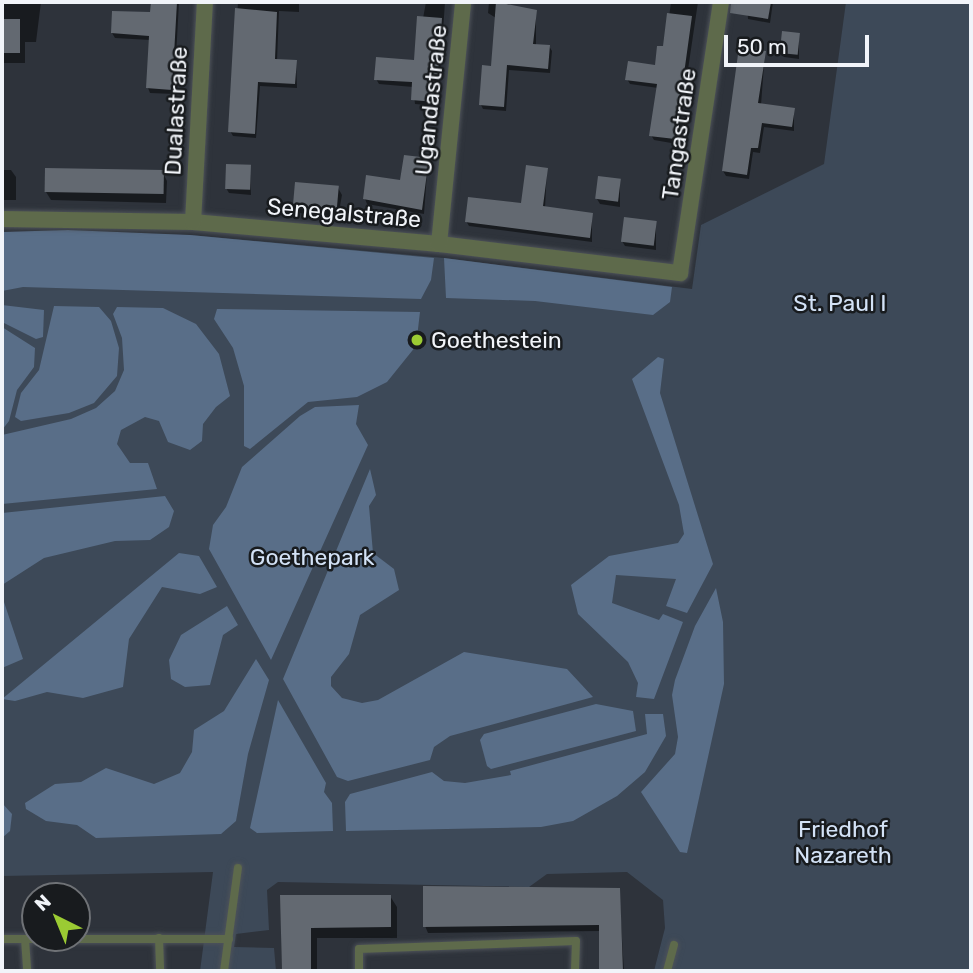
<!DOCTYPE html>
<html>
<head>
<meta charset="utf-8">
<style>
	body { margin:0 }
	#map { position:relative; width:973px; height:973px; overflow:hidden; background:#2e333b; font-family:Rubik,sans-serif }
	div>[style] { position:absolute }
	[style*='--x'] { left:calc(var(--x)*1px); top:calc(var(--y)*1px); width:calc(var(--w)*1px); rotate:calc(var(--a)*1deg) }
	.green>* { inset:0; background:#3d4958 }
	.forest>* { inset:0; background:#596e88 }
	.shadow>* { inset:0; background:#0007 }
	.building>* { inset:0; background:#636971; transform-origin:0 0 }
	.roads { filter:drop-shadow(0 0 2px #4d5259) drop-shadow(0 0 2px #4d5259) }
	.lane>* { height:8px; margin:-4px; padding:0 4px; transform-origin:4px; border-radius:4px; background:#5e6a4b }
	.street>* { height:16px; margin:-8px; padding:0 8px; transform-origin:8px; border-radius:8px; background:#5e6a4b }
	.dots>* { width:19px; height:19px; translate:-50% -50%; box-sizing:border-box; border:4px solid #181b1e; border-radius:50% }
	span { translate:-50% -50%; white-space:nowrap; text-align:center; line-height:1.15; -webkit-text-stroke:5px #181b1e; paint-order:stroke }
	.street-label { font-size:23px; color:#f1f4f9 }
	.park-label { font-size:23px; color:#d3e2f6 }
	.poi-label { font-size:23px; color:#f1f4f9 }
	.left { translate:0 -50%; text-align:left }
	.frame { position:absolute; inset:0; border:4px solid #f1f4f9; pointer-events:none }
	.north { position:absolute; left:21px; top:882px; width:70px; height:70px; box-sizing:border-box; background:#181b1e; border:2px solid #6f7276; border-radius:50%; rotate:317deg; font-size:19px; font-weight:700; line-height:28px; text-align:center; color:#f1f4f9 }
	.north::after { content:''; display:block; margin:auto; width:24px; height:32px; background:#9bcb33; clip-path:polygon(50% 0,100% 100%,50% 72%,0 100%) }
	.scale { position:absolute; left:724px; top:35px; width:145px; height:32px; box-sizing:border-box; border:4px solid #f1f4f9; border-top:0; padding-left:9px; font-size:21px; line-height:24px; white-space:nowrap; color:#f1f4f9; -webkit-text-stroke:5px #181b1e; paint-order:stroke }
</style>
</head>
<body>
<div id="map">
	<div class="green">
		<div style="clip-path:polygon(846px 2px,971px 2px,971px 971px,654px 971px,665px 928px,663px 900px,627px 872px,547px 874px,529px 887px,278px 882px,267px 890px,269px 930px,236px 934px,234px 947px,274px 948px,276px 971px,200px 971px,213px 872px,2px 876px,2px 232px,190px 235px,444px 258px,692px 289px,701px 225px,824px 164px)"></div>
	</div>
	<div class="forest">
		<div style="clip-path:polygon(68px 230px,190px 235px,434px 258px,431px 280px,421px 299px,23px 287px,2px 291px,2px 232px)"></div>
		<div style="clip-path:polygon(444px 258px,672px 287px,670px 302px,653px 315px,535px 301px,446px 298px)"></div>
		<div style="clip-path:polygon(2px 305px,44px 310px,43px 337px,36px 339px,2px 322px)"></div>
		<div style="clip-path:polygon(54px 306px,99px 307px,111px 321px,119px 348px,117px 376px,94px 403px,69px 413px,21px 421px,15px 417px,21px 393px,39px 370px)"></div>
		<div style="clip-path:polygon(117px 307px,163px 308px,196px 324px,219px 354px,230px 396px,216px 407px,203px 424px,202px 441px,190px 450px,168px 442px,159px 421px,145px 417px,121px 430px,117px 444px,130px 463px,148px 463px,157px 489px,2px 504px,2px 435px,71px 419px,96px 408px,115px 391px,124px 370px,122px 338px,113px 314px)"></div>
		<div style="clip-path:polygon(217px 309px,420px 312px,416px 346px,387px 382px,357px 397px,308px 402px,250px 449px,244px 446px,244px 386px,233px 348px,214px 319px)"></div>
		<div style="clip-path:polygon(2px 327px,35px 348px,34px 367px,17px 390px,9px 421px,2px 430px)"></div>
		<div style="clip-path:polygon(658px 357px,664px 359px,660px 393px,713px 564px,687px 613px,666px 606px,676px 579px,616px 575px,612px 603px,659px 620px,663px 614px,683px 622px,654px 699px,636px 697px,638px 683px,628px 662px,578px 614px,571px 585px,609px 556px,678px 543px,684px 534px,679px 505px,632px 379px)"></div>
		<div style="clip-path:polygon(359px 405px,356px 424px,368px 445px,271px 660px,209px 549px,213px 525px,226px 507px,242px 467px,300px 416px,315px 407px)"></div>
		<div style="clip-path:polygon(370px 469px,376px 495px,369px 506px,373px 553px,394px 569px,399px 590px,360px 615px,349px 654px,331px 677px,331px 686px,342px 698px,362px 703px,378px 700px,464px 652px,567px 669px,593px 697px,450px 736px,434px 747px,430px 760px,348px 781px,337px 777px,283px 679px)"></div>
		<div style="clip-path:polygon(165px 496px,174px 511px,169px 527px,150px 540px,115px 541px,44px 558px,2px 585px,2px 513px)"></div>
		<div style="clip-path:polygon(179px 553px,199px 556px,217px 587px,200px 594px,162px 587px,129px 639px,123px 687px,83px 698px,47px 692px,15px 701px,2px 699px)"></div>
		<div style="clip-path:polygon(716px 588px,723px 622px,724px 684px,687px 853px,680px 852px,641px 792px,675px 754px,678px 737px,672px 695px,675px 680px,695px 626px)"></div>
		<div style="clip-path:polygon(2px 596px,23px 659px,2px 668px)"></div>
		<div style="clip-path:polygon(227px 606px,238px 625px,223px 635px,210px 685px,185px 687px,171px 679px,169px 660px,181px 635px)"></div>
		<div style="clip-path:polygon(256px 659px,269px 680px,248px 754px,236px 821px,221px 834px,96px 838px,77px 825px,46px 821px,26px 809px,25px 803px,55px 784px,81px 782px,106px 768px,154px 784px,180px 773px,192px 752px,194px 730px,224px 711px)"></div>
		<div style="clip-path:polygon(278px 700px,326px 783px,324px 792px,332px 803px,333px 831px,257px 833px,250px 828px)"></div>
		<div style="clip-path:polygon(596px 704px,633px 711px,636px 731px,491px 769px,487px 766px,480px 740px,484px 734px)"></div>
		<div style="clip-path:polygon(645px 714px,663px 714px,666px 736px,645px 772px,617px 796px,573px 821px,541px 827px,346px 831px,345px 802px,350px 794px,432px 772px,444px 781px,465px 783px,511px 775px,510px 771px,647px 734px)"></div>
		<div style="clip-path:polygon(2px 803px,12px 814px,10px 831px,2px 838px)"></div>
	</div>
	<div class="shadow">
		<div style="clip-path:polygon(2px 2px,41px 2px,36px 42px,25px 42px,25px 63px,2px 63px)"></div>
		<div style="clip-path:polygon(153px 2px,179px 2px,174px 94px,150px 93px,148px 88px,150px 40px,115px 38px,112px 33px,152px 14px)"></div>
		<div style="clip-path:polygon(238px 2px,299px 2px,299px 12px,279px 11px,277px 61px,296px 61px,297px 88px,260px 86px,256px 138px,233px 136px,230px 131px)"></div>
		<div style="clip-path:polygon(426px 2px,445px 2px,438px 106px,415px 104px,413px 87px,379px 84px,376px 79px,415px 62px)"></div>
		<div style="clip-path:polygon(489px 2px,509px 2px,511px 10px,536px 11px,536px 46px,549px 46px,552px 51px,550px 73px,509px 70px,506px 111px,483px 109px,481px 105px,492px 68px,496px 18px,488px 13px)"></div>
		<div style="clip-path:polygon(671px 2px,698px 2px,677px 144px,654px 140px,651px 135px,658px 88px,630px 84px,627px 79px,656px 67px,665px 48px)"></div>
		<div style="clip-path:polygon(747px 2px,773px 2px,770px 23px,748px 19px)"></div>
		<div style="clip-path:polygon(799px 35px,799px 59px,784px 57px,781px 52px)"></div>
		<div style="clip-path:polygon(765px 52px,761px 105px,794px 110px,794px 131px,764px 127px,760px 153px,753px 152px,749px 179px,726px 176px,723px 171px)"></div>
		<div style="clip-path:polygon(428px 160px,424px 214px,367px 204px,365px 199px,402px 182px)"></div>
		<div style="clip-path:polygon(250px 167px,251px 195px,229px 193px,226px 188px)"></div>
		<div style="clip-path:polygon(547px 169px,545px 208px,592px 214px,592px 242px,469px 226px,466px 221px,522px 205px)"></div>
		<div style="clip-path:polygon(2px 170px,11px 170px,16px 177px,16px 200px,2px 200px)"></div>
		<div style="clip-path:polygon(163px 173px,167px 181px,166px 203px,51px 200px,46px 192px)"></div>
		<div style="clip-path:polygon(620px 181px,620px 207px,600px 204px,597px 199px)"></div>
		<div style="clip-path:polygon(338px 188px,342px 195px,338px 217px,300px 213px,295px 206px)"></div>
		<div style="clip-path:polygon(656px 222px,656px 250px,625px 246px,622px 241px)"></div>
		<div style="clip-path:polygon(619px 890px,624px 971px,601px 971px,601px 931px,428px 933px,425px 926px)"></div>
		<div style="clip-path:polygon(390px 896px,397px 907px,397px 938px,317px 938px,317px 971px,282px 971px,281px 897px)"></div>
		<div style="clip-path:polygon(523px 969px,524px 971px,442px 971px,442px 970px)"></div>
	</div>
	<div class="building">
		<div style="clip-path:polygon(151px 2px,177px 2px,172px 90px,146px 88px,149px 36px,111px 33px,112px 11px,150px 12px)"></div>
		<div style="clip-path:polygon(496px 2px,537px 10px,533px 44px,550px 45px,548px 69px,507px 65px,504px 107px,479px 105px,482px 65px,491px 66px)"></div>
		<div style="clip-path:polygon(731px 2px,771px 2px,768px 19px,730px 13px)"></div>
		<div style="clip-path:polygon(235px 8px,277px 12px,275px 59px,297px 60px,295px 84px,258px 82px,255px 134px,228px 132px)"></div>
		<div style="clip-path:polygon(667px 13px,692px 16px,675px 139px,649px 136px,657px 84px,625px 80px,628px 61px,655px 65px,657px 46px,663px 46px)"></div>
		<div style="clip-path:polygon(417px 16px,442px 18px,436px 102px,411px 100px,412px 82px,374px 80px,376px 57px,414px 60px)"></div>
		<div style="left:2px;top:19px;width:18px;height:34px"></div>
		<div style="left:782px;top:31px;width:18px;height:22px;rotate:6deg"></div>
		<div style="clip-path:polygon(739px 47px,766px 51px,758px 103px,795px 108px,792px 127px,762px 123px,758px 148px,751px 148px,747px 175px,722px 171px)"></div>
		<div style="clip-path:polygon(404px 155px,429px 158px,422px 210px,363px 199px,366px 175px,400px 180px)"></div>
		<div style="left:226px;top:164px;width:25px;height:25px;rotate:2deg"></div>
		<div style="clip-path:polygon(526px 165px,548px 168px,543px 206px,593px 213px,590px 238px,465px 222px,468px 197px,521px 203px)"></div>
		<div style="left:45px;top:168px;width:119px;height:24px;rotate:1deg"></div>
		<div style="left:598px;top:176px;width:23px;height:23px;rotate:7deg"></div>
		<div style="left:295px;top:182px;width:44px;height:25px;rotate:5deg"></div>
		<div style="left:624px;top:217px;width:33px;height:25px;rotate:7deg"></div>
		<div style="clip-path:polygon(423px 886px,620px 888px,623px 971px,599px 971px,599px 925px,423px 927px)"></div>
		<div style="clip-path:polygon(280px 895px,391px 895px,391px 927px,311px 928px,311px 971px,282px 971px)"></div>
	</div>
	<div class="roads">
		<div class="lane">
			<div style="--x:159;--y:938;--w:33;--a:88"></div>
			<div style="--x:2;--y:939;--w:227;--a:0"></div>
			<div style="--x:25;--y:939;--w:32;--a:86"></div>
			<div style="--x:224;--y:971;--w:104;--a:-82.3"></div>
			<div style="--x:359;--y:971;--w:22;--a:-90"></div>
			<div style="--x:359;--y:949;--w:217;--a:-2.1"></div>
			<div style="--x:576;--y:941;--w:30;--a:92"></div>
			<div style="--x:667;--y:971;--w:27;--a:-75"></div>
		</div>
		<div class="street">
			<div style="--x:2;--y:219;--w:191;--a:0.9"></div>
			<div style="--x:193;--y:222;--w:247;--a:5.1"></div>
			<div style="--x:439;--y:244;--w:243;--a:6.9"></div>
			<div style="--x:680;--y:273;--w:274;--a:-81.4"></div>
			<div style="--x:193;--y:222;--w:220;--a:-86.9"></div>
			<div style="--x:439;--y:244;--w:243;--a:-84.3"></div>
		</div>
	</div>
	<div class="dots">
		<div style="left:417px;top:340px;background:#9bcb33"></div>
	</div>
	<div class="street-label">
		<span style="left:431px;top:100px;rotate:-84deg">Ugandastraße</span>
		<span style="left:176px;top:111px;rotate:-87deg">Dualastraße</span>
		<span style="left:679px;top:134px;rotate:-82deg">Tangastraße</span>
		<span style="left:344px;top:213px;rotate:5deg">Senegalstraße</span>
	</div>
	<div class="park-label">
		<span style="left:840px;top:303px">St. Paul I</span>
		<span style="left:312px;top:557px">Goethepark</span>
		<span style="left:843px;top:842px">Friedhof<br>Nazareth</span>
	</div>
	<div class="poi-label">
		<span class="left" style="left:431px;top:340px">Goethestein</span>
	</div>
	<div class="frame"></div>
	<div class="north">N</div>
	<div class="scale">50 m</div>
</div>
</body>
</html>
